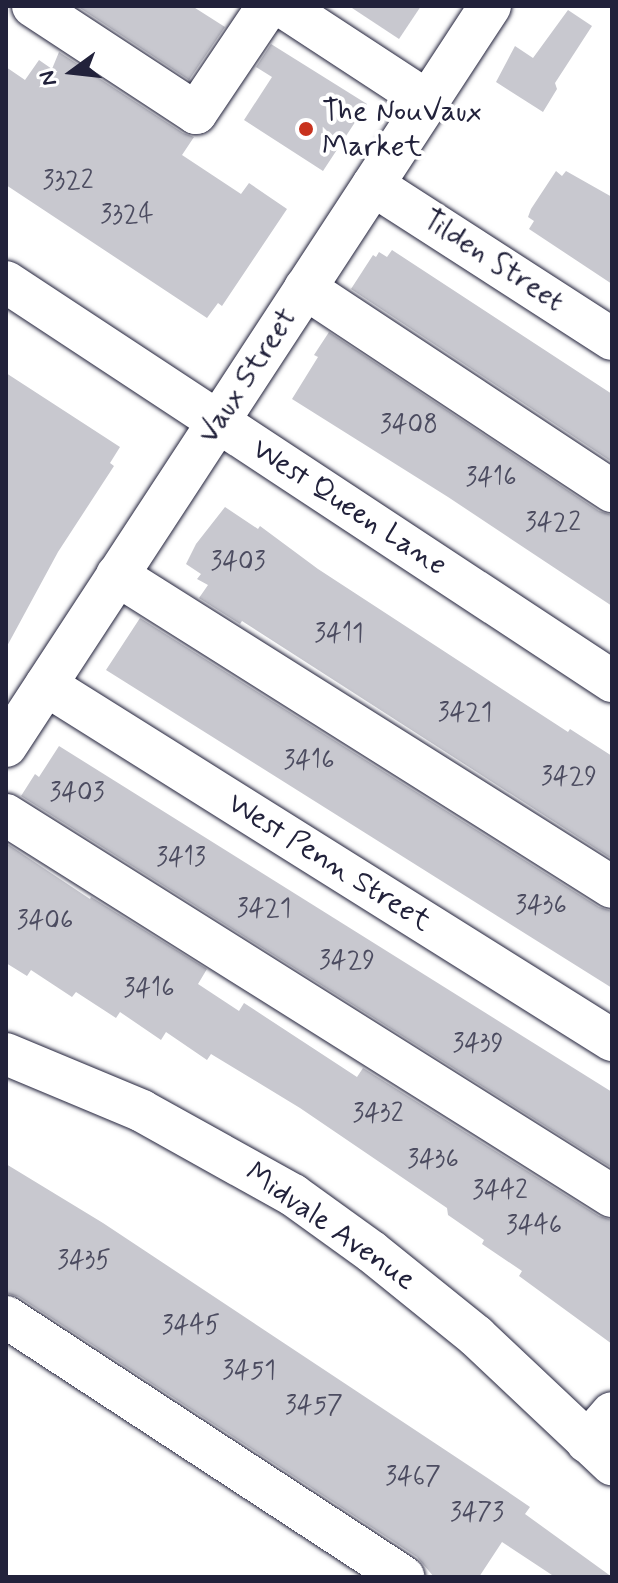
<!DOCTYPE html>
<html>
<head>
<meta charset="utf-8">
<style>
	body { margin:0 }
	#map { position:relative; width:618px; height:1583px; overflow:hidden; background:#fff; font-family:Mynerve,sans-serif }
	div>[style] { position:absolute }
	[style*='--x'] { left:calc(var(--x)*1px); top:calc(var(--y)*1px); width:calc(var(--w)*1px); rotate:calc(var(--a)*1deg) }
	.building>* { inset:0; background:#c8c8cf }
	.roads { filter:drop-shadow(0 0 2px #22223b) drop-shadow(0 0 2px #22223b) }
	.minor>* { height:42px; margin:-21px; padding:0 21px; transform-origin:21px; border-radius:21px; background:#fff }
	.dots>* { width:22px; height:22px; translate:-50% -50%; box-sizing:border-box; border:4px solid #fff; border-radius:50% }
	span { translate:-50% -50%; white-space:nowrap; text-align:center; line-height:1.15; -webkit-text-stroke:8px #fff; paint-order:stroke }
	.number-label { font-size:26px; color:#4c4c60 }
	.number-label span { -webkit-text-stroke-width:0 }
	.poi-label { font-size:30px; color:#22223b }
	.left { translate:0 -50%; text-align:left }
	.street-label { font-size:30px; color:#22223b }
	.frame { position:absolute; inset:0; border:8px solid #22223b; pointer-events:none }
	.north { position:absolute; left:32px; top:32px; width:80px; height:80px; -webkit-text-stroke:6px #fff; paint-order:stroke; rotate:255deg; font-size:22px; font-weight:700; line-height:32px; text-align:center; color:#22223b }
	.north::after { content:''; display:block; margin:auto; width:28px; height:36px; background:#22223b; clip-path:polygon(50% 0,100% 100%,50% 72%,0 100%) }
</style>
</head>
<body>
<div id="map">
	<div class="building">
		<div style="clip-path:polygon(77px 6px,192px 6px,225px 27px,189px 80px)"></div>
		<div style="clip-path:polygon(349px 6px,421px 6px,399px 39px)"></div>
		<div style="clip-path:polygon(568px 10px,592px 26px,555px 83px,557px 89px,543px 112px,496px 82px,515px 46px,533px 58px)"></div>
		<div style="clip-path:polygon(271px 44px,367px 104px,323px 171px,244px 120px,272px 77px,256px 67px)"></div>
		<div style="clip-path:polygon(59px 52px,183px 133px,194px 137px,182px 155px,241px 194px,249px 183px,287px 209px,222px 306px,218px 303px,207px 318px,6px 185px,6px 67px,25px 80px,39px 60px,52px 69px)"></div>
		<div style="clip-path:polygon(556px 171px,562px 176px,566px 171px,612px 197px,612px 284px,529px 229px,534px 221px,528px 217px,531px 209px)"></div>
		<div style="clip-path:polygon(392px 250px,612px 394px,612px 462px,351px 289px,373px 255px,376px 257px,379px 252px,387px 257px)"></div>
		<div style="clip-path:polygon(329px 332px,599px 511px,612px 515px,612px 606px,448px 497px,292px 399px,318px 357px,314px 355px)"></div>
		<div style="clip-path:polygon(6px 373px,120px 447px,110px 463px,114px 466px,58px 552px,6px 648px)"></div>
		<div style="clip-path:polygon(225px 507px,258px 529px,260px 526px,318px 569px,568px 732px,570px 729px,612px 756px,612px 859px,242px 621px,240px 624px,199px 598px,208px 585px,197px 579px,201px 574px,186px 564px,196px 544px)"></div>
		<div style="clip-path:polygon(140px 618px,599px 907px,612px 911px,612px 988px,106px 670px)"></div>
		<div style="clip-path:polygon(59px 746px,612px 1092px,612px 1168px,21px 796px,35px 774px,39px 777px)"></div>
		<div style="clip-path:polygon(6px 843px,90px 899px,91px 897px,207px 969px,198px 984px,239px 1011px,244px 1003px,357px 1077px,363px 1068px,599px 1216px,612px 1220px,612px 1344px,519px 1276px,522px 1271px,482px 1244px,484px 1240px,448px 1215px,447px 1208px,300px 1108px,211px 1054px,207px 1060px,166px 1032px,161px 1040px,120px 1012px,116px 1018px,76px 992px,72px 997px,31px 970px,27px 976px,6px 963px)"></div>
		<div style="clip-path:polygon(6px 1164px,103px 1223px,486px 1477px,530px 1507px,525px 1514px,612px 1577px,555px 1577px,502px 1542px,479px 1577px,434px 1577px,417px 1557px,19px 1297px,6px 1293px)"></div>
	</div>
	<div class="roads">
		<div class="minor">
			<div style="--x:33;--y:6;--w:195;--a:33.3"></div>
			<div style="--x:196;--y:113;--w:129;--a:-56.1"></div>
			<div style="--x:282;--y:6;--w:173;--a:33.2"></div>
			<div style="--x:373;--y:185;--w:284;--a:32.8"></div>
			<div style="--x:6;--y:282;--w:726;--a:33.36"></div>
			<div style="--x:305;--y:288;--w:368;--a:33.5"></div>
			<div style="--x:117;--y:575;--w:585;--a:32.22"></div>
			<div style="--x:46;--y:685;--w:668;--a:32.1"></div>
			<div style="--x:6;--y:746;--w:884;--a:-56.81"></div>
			<div style="--x:6;--y:815;--w:716;--a:32.16"></div>
			<div style="--x:6;--y:1054;--w:147;--a:22.7"></div>
			<div style="--x:142;--y:1111;--w:173;--a:29.1"></div>
			<div style="--x:293;--y:1195;--w:97;--a:35.8"></div>
			<div style="--x:372;--y:1252;--w:134;--a:38.9"></div>
			<div style="--x:476;--y:1336;--w:187;--a:43.3"></div>
			<div style="--x:6;--y:1317;--w:475;--a:33.2"></div>
			<div style="--x:587;--y:1442;--w:38;--a:-49"></div>
		</div>
	</div>
	<div class="dots">
		<div style="left:306px;top:129px;background:#c8321e"></div>
	</div>
	<div class="number-label">
		<span style="left:68px;top:182px">3322</span>
		<span style="left:127px;top:216px">3324</span>
		<span style="left:409px;top:426px">3408</span>
		<span style="left:491px;top:479px">3416</span>
		<span style="left:553px;top:524px">3422</span>
		<span style="left:238px;top:563px">3403</span>
		<span style="left:339px;top:635px">3411</span>
		<span style="left:465px;top:714px">3421</span>
		<span style="left:309px;top:762px">3416</span>
		<span style="left:569px;top:778px">3429</span>
		<span style="left:77px;top:794px">3403</span>
		<span style="left:181px;top:859px">3413</span>
		<span style="left:541px;top:907px">3436</span>
		<span style="left:264px;top:910px">3421</span>
		<span style="left:45px;top:922px">3406</span>
		<span style="left:347px;top:962px">3429</span>
		<span style="left:149px;top:990px">3416</span>
		<span style="left:478px;top:1045px">3439</span>
		<span style="left:378px;top:1115px">3432</span>
		<span style="left:433px;top:1161px">3436</span>
		<span style="left:500px;top:1192px">3442</span>
		<span style="left:534px;top:1227px">3446</span>
		<span style="left:84px;top:1262px">3435</span>
		<span style="left:191px;top:1327px">3445</span>
		<span style="left:249px;top:1372px">3451</span>
		<span style="left:314px;top:1407px">3457</span>
		<span style="left:413px;top:1478px">3467</span>
		<span style="left:477px;top:1514px">3473</span>
	</div>
	<div class="poi-label">
		<span class="left" style="left:322px;top:129px">The NouVaux<br>Market</span>
	</div>
	<div class="street-label">
		<span style="left:493px;top:261px;rotate:33deg">Tilden Street</span>
		<span style="left:248px;top:376px;rotate:-57deg">Vaux Street</span>
		<span style="left:349px;top:508px;rotate:33deg">West Queen Lane</span>
		<span style="left:329px;top:863px;rotate:32deg">West Penn Street</span>
		<span style="left:330px;top:1227px;rotate:35deg">Midvale Avenue</span>
	</div>
	<div class="frame"></div>
	<div class="north">N</div>
</div>
</body>
</html>
